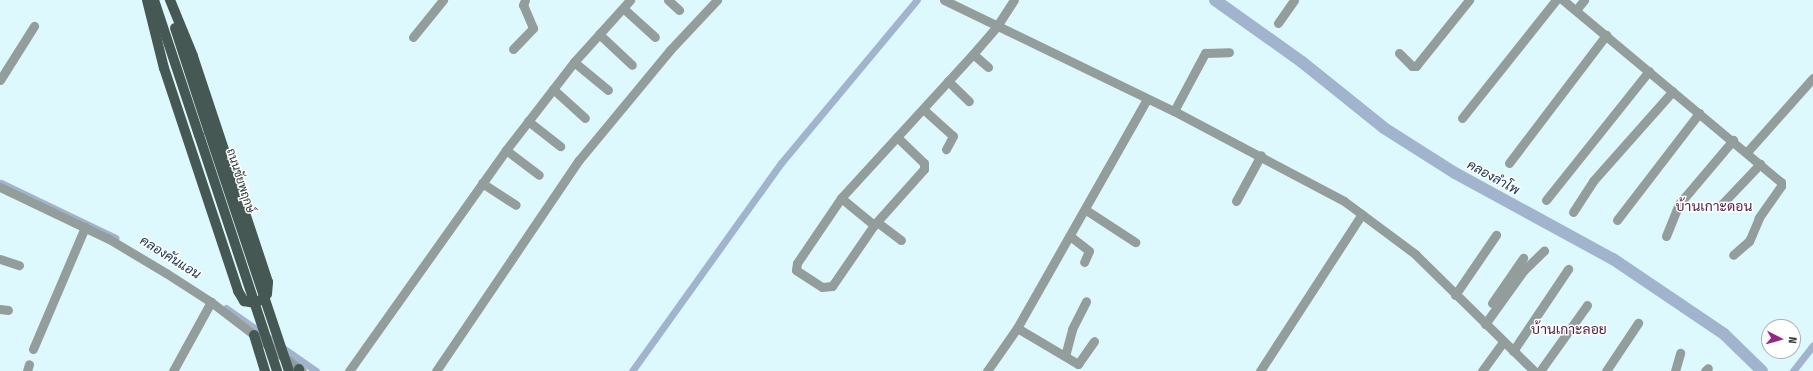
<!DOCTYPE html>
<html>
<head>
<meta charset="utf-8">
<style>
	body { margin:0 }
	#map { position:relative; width:1813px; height:371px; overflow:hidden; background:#def9fd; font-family:"Fira Sans Condensed",Sarabun,sans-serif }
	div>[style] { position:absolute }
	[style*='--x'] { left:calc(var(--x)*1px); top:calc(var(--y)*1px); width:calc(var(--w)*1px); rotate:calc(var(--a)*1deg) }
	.canal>* { height:7px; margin:-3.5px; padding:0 3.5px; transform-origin:3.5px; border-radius:3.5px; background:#a2b4cd }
	.river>* { height:12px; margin:-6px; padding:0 6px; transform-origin:6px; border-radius:6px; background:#a2b4cd }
	.minor>* { height:9px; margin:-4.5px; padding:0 4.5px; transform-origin:4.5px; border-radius:4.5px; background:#939d9b }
	.major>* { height:10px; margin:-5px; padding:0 5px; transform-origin:5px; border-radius:5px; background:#455854 }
	.major-bridge>* { height:10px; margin:-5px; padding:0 5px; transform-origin:5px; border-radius:5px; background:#455854 }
	span { translate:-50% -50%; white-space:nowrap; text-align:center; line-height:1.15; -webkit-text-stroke:3px #fff; paint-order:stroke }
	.street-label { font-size:12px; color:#323d3e }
	.water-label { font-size:13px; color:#162f53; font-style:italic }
	.quarter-label { font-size:14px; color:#511c49 }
	.north { position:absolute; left:1761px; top:319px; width:40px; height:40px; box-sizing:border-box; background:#fff; border:1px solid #adb1b2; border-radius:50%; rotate:96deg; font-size:11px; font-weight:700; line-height:16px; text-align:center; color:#323d3e }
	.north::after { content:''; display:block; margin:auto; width:14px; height:18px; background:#962787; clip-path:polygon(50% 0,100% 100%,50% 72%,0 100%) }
</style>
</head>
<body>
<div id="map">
	<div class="canal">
		<div style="--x:1;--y:183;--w:127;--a:25.6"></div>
		<div style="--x:226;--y:308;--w:110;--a:35"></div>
		<div style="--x:632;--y:371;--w:256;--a:-54.4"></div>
		<div style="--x:781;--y:163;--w:212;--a:-50.2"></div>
		<div style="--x:1793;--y:371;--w:33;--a:-52"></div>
	</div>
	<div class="river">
		<div style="--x:1215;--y:0;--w:107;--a:35.5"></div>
		<div style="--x:1302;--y:62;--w:105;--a:38.8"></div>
		<div style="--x:1384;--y:128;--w:84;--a:32.4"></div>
		<div style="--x:1455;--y:173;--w:180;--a:28.6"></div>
		<div style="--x:1613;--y:259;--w:134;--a:34"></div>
		<div style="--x:1724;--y:334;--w:53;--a:44.2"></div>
	</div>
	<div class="minor">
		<div style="--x:668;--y:0;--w:15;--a:42"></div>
		<div style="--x:944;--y:0;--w:255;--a:25.8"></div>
		<div style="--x:1174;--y:111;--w:192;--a:27.9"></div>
		<div style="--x:1344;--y:201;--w:89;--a:36.7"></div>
		<div style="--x:1415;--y:254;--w:167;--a:44.5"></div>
		<div style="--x:1563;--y:0;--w:284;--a:39.9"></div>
		<div style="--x:1781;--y:182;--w:4;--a:90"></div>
		<div style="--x:1781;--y:186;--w:39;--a:125"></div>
		<div style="--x:1759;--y:218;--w:25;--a:113"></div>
		<div style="--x:1749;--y:241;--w:21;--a:139"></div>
		<div style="--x:623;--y:8;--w:43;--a:42.2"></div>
		<div style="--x:1576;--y:10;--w:13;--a:-51"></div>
		<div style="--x:1278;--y:23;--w:28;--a:-55"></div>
		<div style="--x:599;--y:34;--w:45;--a:43.2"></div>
		<div style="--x:413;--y:37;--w:48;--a:-51"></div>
		<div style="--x:513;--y:49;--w:29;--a:-46"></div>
		<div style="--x:533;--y:28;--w:25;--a:-113"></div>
		<div style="--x:523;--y:5;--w:5;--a:-68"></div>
		<div style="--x:1399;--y:53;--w:18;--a:45"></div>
		<div style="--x:1412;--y:66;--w:4;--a:0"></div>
		<div style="--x:1416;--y:66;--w:85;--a:-51.2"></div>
		<div style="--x:973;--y:54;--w:20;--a:41"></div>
		<div style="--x:574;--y:62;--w:44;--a:39.5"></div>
		<div style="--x:0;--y:80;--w:64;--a:-57.8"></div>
		<div style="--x:948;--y:81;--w:29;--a:44"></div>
		<div style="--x:553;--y:89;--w:43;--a:42.2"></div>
		<div style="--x:923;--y:109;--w:40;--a:42"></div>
		<div style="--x:953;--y:136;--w:15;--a:118"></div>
		<div style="--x:1174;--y:111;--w:66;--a:-61.9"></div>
		<div style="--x:1205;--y:53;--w:24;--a:-2"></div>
		<div style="--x:1462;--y:118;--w:151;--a:-51.5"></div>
		<div style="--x:528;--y:121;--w:41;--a:38"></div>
		<div style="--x:897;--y:137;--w:37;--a:44"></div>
		<div style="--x:924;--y:163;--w:6;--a:90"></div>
		<div style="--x:924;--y:169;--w:75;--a:131.8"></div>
		<div style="--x:874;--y:225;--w:74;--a:124.5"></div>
		<div style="--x:832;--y:286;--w:10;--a:174"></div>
		<div style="--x:822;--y:287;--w:31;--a:-147"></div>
		<div style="--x:796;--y:270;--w:7;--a:-82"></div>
		<div style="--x:797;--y:263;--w:78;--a:-55.9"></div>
		<div style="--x:841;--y:198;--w:195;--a:-47.5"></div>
		<div style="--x:973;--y:54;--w:37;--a:-49"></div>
		<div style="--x:997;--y:26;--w:31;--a:-57"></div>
		<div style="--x:506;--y:150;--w:41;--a:37.1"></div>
		<div style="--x:1747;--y:152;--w:99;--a:-48.3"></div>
		<div style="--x:1509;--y:163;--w:161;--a:-52.8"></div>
		<div style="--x:482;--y:183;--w:40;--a:32.9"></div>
		<div style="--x:0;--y:187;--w:121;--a:25.5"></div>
		<div style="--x:109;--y:239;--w:66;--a:30.8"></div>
		<div style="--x:166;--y:273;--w:54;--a:32.8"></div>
		<div style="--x:211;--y:302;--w:114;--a:37.2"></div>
		<div style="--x:841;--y:198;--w:43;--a:39.3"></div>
		<div style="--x:1546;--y:200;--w:165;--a:-51.4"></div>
		<div style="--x:1236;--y:201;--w:52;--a:-61.5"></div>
		<div style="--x:1721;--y:205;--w:57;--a:-46.4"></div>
		<div style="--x:1086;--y:210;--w:59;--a:33.1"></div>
		<div style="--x:1573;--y:212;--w:37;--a:-57"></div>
		<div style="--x:1593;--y:181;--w:120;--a:-48.4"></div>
		<div style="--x:1617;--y:220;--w:135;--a:-52.5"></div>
		<div style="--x:877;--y:222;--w:30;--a:37"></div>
		<div style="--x:1070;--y:236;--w:24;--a:38"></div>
		<div style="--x:1089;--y:251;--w:12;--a:114"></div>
		<div style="--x:1666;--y:236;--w:35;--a:-68"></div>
		<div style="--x:1679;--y:204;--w:84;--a:-49.8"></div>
		<div style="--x:0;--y:259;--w:20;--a:18"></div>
		<div style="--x:1455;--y:295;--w:73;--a:-55.7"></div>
		<div style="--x:1492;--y:303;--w:55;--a:-55.4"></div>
		<div style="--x:0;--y:309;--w:8;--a:7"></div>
		<div style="--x:1485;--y:324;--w:67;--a:-54.2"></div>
		<div style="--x:1524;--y:270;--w:28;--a:-44"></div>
		<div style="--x:1017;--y:328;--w:71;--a:30.5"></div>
		<div style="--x:1078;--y:364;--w:28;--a:-55"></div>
		<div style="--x:33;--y:349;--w:133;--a:-66.9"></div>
		<div style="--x:1513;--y:351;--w:99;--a:-56.1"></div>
		<div style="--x:1065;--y:356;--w:28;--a:-75"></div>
		<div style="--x:1072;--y:329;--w:31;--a:-63"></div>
		<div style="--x:27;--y:371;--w:7;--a:-74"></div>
		<div style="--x:173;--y:371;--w:79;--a:-61.2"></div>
		<div style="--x:349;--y:371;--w:271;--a:-54.6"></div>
		<div style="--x:506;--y:150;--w:111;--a:-52.3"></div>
		<div style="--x:574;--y:62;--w:84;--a:-47.9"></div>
		<div style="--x:436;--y:371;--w:255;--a:-55.9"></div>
		<div style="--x:579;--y:160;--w:143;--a:-50.4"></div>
		<div style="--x:670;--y:50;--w:69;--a:-46.8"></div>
		<div style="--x:987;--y:371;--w:52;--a:-55.1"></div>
		<div style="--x:1017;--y:328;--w:263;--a:-60.4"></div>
		<div style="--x:1260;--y:371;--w:187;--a:-57"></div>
		<div style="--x:1482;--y:371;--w:36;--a:-54"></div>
		<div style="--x:1540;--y:371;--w:81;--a:-54.5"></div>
		<div style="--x:1606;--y:371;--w:58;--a:-56.3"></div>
		<div style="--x:1675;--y:371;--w:19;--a:-74"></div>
		<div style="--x:1705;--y:371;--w:4;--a:-45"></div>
	</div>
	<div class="major">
		<div style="--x:147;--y:0;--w:70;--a:76"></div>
		<div style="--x:164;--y:68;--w:235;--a:71.6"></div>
		<div style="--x:238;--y:291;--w:12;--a:59"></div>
		<div style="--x:244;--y:301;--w:10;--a:11"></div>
		<div style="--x:254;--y:303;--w:8;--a:-23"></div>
		<div style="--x:261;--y:300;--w:8;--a:-45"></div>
		<div style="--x:267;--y:294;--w:12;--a:-85"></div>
		<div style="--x:268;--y:282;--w:238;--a:-108.4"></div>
		<div style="--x:193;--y:56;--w:61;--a:-112.3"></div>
		<div style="--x:154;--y:0;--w:142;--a:71.6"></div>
		<div style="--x:175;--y:28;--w:109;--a:71.9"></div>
		<div style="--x:254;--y:335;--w:38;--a:73"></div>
		<div style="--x:299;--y:369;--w:2;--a:90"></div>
	</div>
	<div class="major-bridge">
		<div style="--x:209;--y:132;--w:252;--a:71.5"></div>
		<div style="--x:199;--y:135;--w:249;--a:71.7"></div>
	</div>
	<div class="street-label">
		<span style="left:240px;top:181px;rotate:72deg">ถนนชัยพฤกษ์</span>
	</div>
	<div class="water-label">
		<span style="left:1493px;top:178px;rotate:29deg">คลองลำโพ</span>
		<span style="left:170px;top:258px;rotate:32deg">คลองคันแอน</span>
	</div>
	<div class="quarter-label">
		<span style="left:1714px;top:207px">บ้านเกาะดอน</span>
		<span style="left:1569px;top:330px">บ้านเกาะลอย</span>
	</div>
	<div class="north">N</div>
</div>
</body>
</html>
